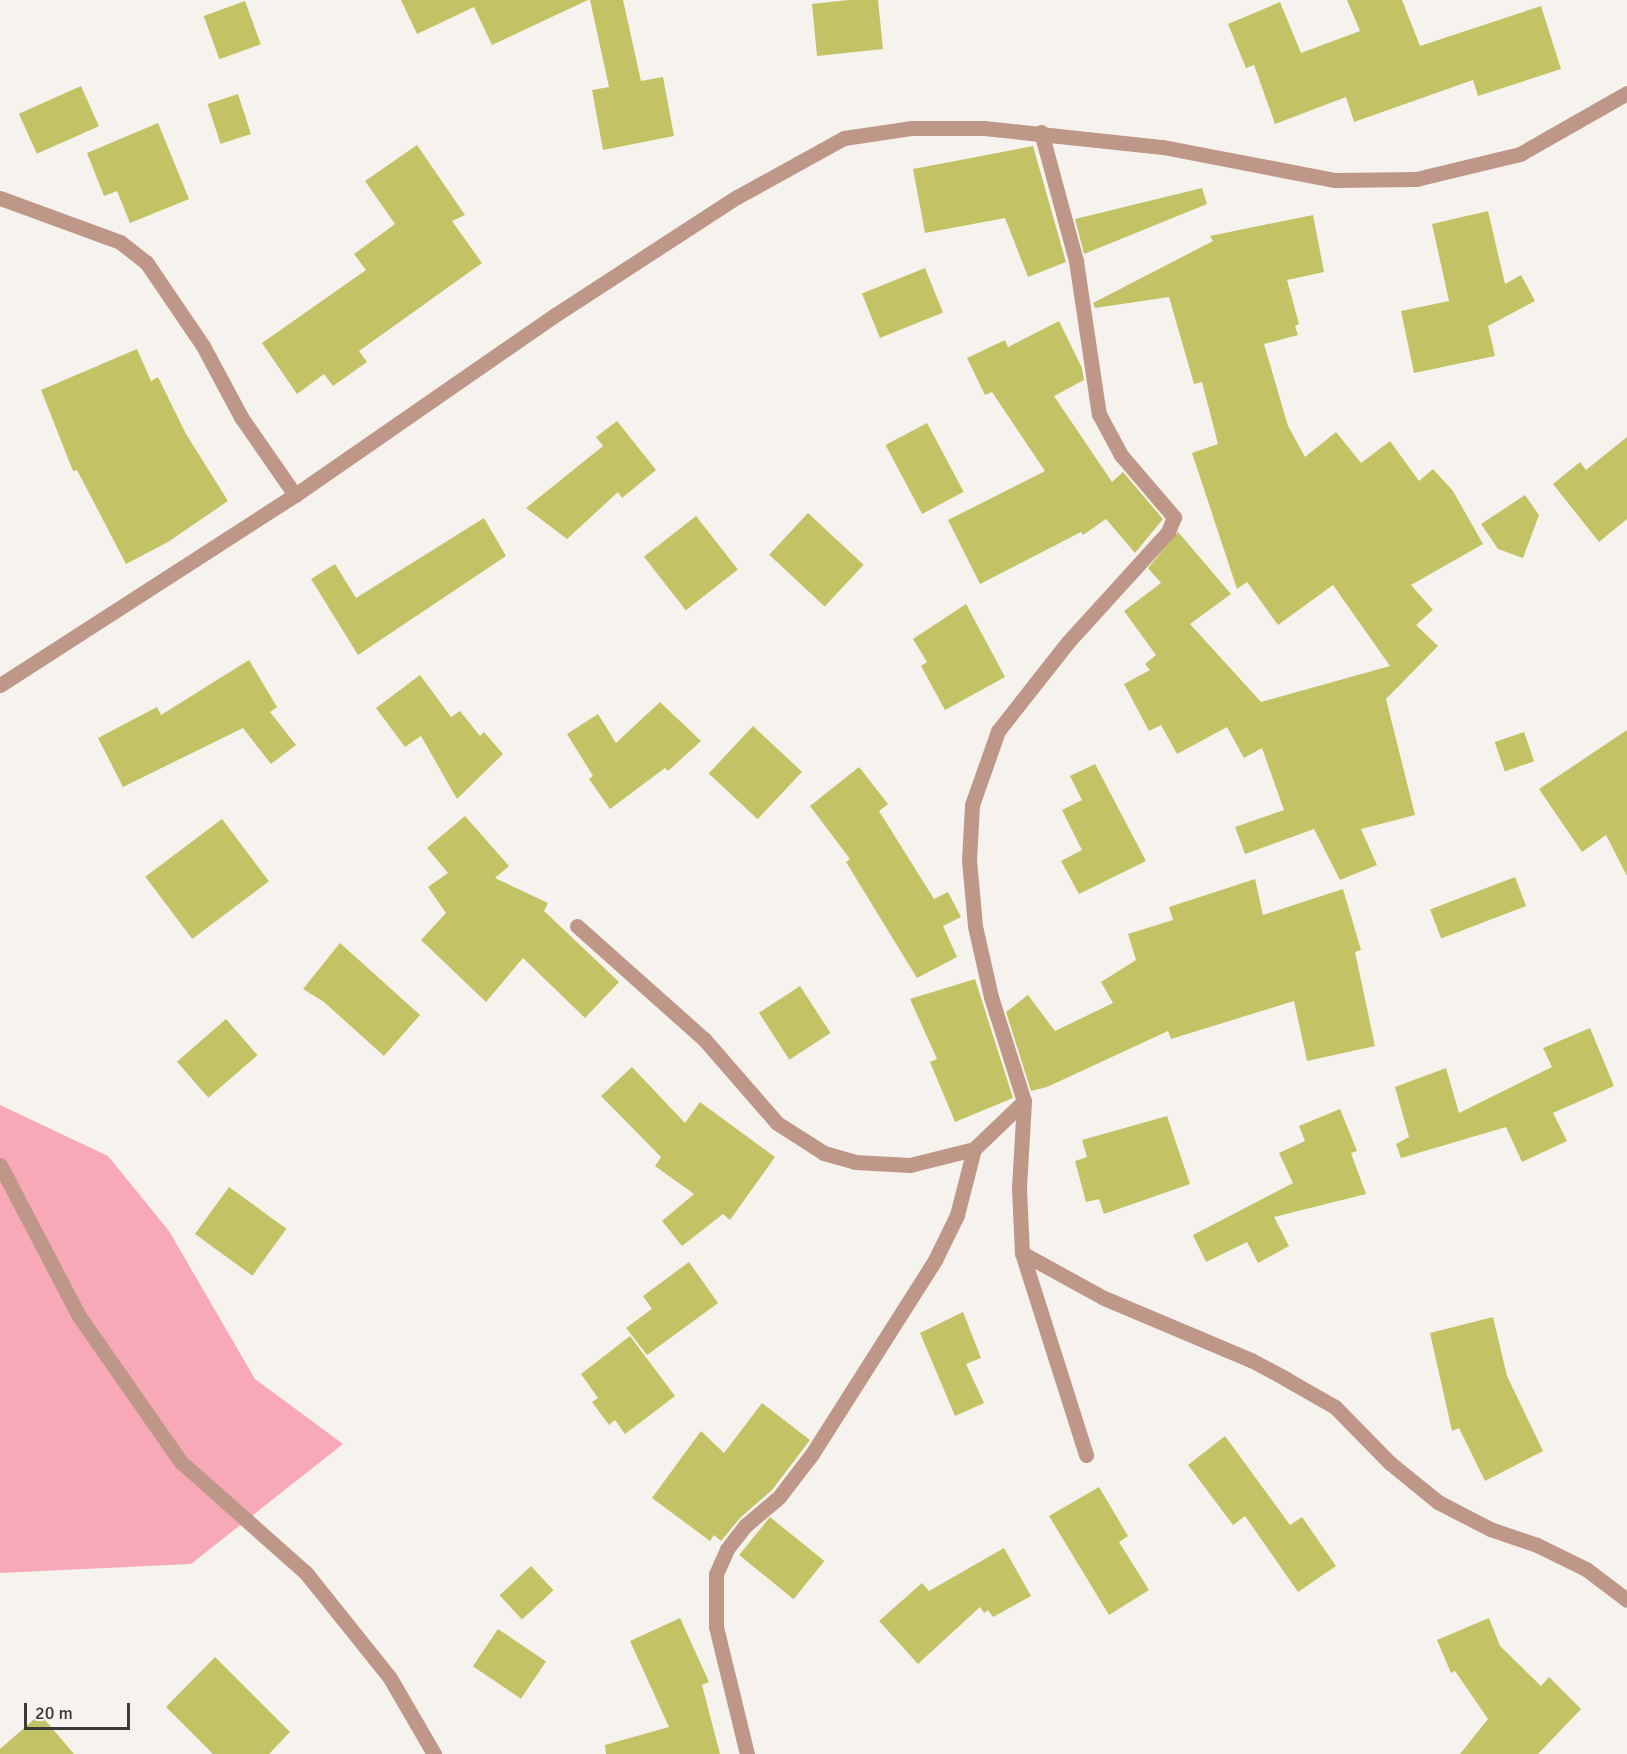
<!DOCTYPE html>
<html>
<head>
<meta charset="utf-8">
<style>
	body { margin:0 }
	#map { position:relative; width:1627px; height:1754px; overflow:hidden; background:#f6f3ef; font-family:Signika,sans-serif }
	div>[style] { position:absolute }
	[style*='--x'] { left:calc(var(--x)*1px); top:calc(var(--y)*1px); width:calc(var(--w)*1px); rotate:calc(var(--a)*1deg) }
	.forest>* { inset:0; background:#f7a9b8 }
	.building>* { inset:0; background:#c3c366; transform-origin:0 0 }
	.minor>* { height:15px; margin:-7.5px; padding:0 7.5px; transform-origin:7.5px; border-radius:7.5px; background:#bf9788 }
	span { translate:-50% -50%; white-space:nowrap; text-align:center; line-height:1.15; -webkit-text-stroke:5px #f6f3ef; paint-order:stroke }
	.scale { position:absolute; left:24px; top:1703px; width:106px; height:27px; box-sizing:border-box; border:3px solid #3b3a38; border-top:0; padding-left:8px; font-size:18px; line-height:21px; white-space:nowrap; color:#3b3a38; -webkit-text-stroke:4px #f6f3ef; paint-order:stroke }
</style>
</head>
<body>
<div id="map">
	<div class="forest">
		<div style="clip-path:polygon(0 1105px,108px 1156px,169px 1231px,255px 1379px,343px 1444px,191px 1564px,0 1573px)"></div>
	</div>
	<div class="building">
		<div style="clip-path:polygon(401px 0,588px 0,492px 45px,474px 7px,417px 34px)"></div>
		<div style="clip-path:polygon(590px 0,623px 0,641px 81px,663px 77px,674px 136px,603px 150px,592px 90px,609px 87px)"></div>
		<div style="clip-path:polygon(848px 0,878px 0,883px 49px,817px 56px,812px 4px)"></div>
		<div style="clip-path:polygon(1347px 0,1402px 0,1420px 46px,1541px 6px,1561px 69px,1478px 96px,1473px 80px,1354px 122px,1346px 97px,1275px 124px,1254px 65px,1246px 68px,1228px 24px,1280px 2px,1301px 53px,1360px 31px)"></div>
		<div style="left:245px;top:1px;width:46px;height:44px;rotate:70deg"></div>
		<div style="left:81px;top:86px;width:44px;height:68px;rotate:66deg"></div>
		<div style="left:238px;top:94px;width:42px;height:32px;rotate:72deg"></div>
		<div style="clip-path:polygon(158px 123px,189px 199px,130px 223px,117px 191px,104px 196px,87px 153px)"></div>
		<div style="clip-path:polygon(417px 145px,465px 215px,452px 221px,482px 263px,359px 351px,367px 362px,333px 386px,324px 374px,297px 394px,262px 343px,366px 270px,354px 254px,395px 224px,365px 181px)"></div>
		<div style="clip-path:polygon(1033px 146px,1066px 262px,1028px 277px,1005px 218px,925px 233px,913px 169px)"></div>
		<div style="clip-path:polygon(1202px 188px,1207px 204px,1084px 254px,1075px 219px)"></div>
		<div style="clip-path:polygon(1488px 211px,1505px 284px,1521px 275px,1535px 301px,1488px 326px,1495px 356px,1414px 373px,1401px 311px,1449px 301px,1432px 224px)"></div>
		<div style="clip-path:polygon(1313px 215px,1324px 272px,1287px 280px,1299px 324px,1295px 326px,1298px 335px,1264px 344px,1288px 426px,1305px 457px,1336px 432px,1361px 463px,1390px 441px,1419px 481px,1433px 469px,1453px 491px,1483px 544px,1411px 585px,1433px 610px,1416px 625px,1438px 646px,1386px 699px,1415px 815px,1361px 829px,1377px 865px,1340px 880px,1314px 829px,1245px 854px,1235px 827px,1284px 810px,1262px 748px,1244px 758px,1227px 727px,1177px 754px,1161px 725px,1149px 731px,1124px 684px,1150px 670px,1145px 664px,1156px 655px,1124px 611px,1161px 583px,1148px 568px,1178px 532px,1231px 594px,1190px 624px,1261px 702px,1390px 666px,1333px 585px,1278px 625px,1247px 582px,1237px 589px,1192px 453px,1218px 444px,1202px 382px,1194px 384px,1169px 297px,1095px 308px,1093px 303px,1213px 241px,1210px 236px)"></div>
		<div style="left:925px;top:268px;width:48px;height:68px;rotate:68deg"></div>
		<div style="clip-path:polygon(1059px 321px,1082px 368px,1084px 380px,1054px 396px,1112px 482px,1123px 472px,1163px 519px,1135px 553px,1106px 519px,1083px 535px,1081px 532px,980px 584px,948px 520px,1045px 471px,992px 392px,985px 395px,967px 358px,1005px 340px,1008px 347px)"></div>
		<div style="clip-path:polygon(137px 349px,151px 381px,158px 377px,186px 434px,228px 501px,168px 542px,126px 564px,77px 470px,73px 471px,41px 390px)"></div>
		<div style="clip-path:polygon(617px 421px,656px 470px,622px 498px,618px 492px,567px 539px,526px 508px,603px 446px,596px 437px)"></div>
		<div style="left:927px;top:423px;width:78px;height:47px;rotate:62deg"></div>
		<div style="clip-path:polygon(1627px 437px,1627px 519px,1599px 542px,1553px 484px,1580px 462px,1586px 470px)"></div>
		<div style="clip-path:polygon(1525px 495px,1539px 515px,1523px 558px,1498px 549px,1481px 524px)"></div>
		<div style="left:808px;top:513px;width:76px;height:57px;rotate:43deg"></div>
		<div style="left:696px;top:516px;width:68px;height:66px;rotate:52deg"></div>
		<div style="clip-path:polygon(484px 518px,506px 556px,358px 655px,311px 579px,335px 564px,356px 598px)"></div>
		<div style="clip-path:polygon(966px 604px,1005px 677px,945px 710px,921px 666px,927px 662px,913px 639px)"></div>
		<div style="clip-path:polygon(249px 660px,277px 707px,270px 712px,296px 745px,271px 764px,243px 728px,123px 787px,98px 738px,157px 707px,161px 715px)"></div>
		<div style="clip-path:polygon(420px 675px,451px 717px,460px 711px,480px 736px,484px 732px,503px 754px,457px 799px,421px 736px,405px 747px,376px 708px)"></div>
		<div style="clip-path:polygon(660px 702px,701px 741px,668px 771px,665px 768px,610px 809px,589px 779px,593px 776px,567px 734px,598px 714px,616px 743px)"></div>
		<div style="left:753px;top:726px;width:67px;height:65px;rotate:43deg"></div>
		<div style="clip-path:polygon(1627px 730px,1627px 876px,1606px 835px,1582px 852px,1539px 789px)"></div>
		<div style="left:1524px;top:732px;width:31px;height:31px;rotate:71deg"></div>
		<div style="clip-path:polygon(1095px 764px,1146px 861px,1079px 894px,1061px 861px,1082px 850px,1062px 810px,1082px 800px,1070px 776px)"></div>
		<div style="clip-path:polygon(859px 767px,888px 804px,879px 811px,934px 899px,948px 892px,961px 917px,943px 926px,957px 957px,917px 978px,846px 862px,850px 859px,810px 806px)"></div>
		<div style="clip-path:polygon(465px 816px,509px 866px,495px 878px,548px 903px,544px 911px,619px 982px,585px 1018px,523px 958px,486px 1002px,421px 940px,446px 913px,428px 887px,448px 873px,427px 848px)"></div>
		<div style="left:222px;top:819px;width:78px;height:96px;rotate:53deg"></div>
		<div style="left:1515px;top:877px;width:31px;height:91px;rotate:69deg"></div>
		<div style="clip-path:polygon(1255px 879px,1263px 915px,1343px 889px,1361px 950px,1355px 952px,1375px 1046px,1307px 1061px,1294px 1001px,1171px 1039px,1168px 1031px,1047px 1087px,1031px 1091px,1006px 1012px,1028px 995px,1055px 1031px,1113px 1003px,1101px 982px,1136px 960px,1128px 934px,1173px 920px,1169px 907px)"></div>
		<div style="clip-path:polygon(340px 943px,420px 1015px,384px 1056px,324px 1002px,303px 989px)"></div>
		<div style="clip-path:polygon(975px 979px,1013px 1098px,955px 1122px,930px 1062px,937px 1059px,910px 999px)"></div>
		<div style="left:800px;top:986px;width:56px;height:49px;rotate:57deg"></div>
		<div style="left:226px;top:1019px;width:48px;height:65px;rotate:49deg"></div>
		<div style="clip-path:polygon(1590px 1028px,1614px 1086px,1553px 1113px,1567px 1141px,1522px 1162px,1506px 1127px,1401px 1158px,1396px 1144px,1409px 1137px,1395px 1087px,1446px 1068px,1459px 1113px,1552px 1067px,1543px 1048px)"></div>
		<div style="clip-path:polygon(632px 1067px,685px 1123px,700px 1102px,775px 1157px,730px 1220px,723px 1214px,682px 1246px,662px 1221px,694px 1194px,655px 1166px,661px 1157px,601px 1096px)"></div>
		<div style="clip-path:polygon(1340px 1109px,1357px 1151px,1351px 1153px,1366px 1194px,1274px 1217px,1289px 1246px,1258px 1263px,1247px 1242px,1206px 1262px,1193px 1235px,1293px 1183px,1279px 1153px,1305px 1141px,1299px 1126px)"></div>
		<div style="clip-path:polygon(1167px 1116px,1190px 1184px,1104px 1214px,1099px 1199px,1086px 1202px,1075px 1161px,1087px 1157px,1082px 1140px)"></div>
		<div style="left:229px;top:1187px;width:71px;height:58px;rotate:36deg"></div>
		<div style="clip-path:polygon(689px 1262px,718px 1303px,647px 1355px,626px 1328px,652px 1309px,643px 1296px)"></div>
		<div style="clip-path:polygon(963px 1312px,981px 1358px,966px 1364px,984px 1403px,955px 1416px,920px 1333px)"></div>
		<div style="clip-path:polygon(1493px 1317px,1507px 1376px,1543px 1451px,1485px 1481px,1459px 1428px,1452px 1431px,1430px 1333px)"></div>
		<div style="clip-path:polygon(630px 1336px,675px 1396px,625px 1434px,615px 1420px,609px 1425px,592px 1402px,598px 1398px,581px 1374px)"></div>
		<div style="clip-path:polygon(762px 1403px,810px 1440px,772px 1490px,740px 1518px,721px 1541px,714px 1535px,710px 1541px,652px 1498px,701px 1431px,724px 1453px)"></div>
		<div style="clip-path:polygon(1225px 1436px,1290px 1525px,1302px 1517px,1336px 1566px,1298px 1592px,1245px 1516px,1233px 1525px,1188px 1465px)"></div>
		<div style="clip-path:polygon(1099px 1487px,1128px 1536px,1119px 1542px,1149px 1590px,1109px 1615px,1049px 1516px)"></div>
		<div style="left:770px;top:1517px;width:70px;height:49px;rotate:39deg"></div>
		<div style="clip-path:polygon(1004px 1548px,1031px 1596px,993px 1617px,988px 1610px,984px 1613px,980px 1607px,918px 1664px,879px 1621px,922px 1583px,929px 1591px)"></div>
		<div style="left:531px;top:1566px;width:33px;height:43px;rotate:47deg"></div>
		<div style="clip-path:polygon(680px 1618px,709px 1682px,702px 1685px,720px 1754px,606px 1754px,605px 1745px,669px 1727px,630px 1641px)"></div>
		<div style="clip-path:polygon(1489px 1618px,1500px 1646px,1541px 1686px,1549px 1677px,1581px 1709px,1538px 1754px,1460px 1754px,1488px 1719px,1455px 1671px,1451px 1673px,1437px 1640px)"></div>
		<div style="left:498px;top:1629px;width:58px;height:45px;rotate:34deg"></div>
		<div style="clip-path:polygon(215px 1657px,290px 1732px,269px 1754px,213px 1754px,166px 1707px)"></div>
		<div style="clip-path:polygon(40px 1714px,74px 1754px,0 1754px,0 1749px)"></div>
	</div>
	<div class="minor">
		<div style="--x:1041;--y:132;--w:134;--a:74.8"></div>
		<div style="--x:1076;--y:261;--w:155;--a:81.5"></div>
		<div style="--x:1099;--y:414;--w:47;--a:61.8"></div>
		<div style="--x:1121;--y:455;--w:82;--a:49.5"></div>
		<div style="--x:1174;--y:517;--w:16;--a:112"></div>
		<div style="--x:1168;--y:532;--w:149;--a:132.3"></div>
		<div style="--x:1068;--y:642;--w:113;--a:128.2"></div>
		<div style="--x:998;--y:731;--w:78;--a:109.4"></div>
		<div style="--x:972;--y:805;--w:55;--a:93.1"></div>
		<div style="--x:969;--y:860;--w:66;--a:84.8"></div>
		<div style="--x:975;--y:926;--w:73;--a:77.3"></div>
		<div style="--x:991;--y:997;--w:109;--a:72.4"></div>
		<div style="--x:1024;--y:1101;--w:87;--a:93.3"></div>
		<div style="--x:1019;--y:1188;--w:65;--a:87.4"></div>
		<div style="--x:1022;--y:1253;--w:212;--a:72.4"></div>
		<div style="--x:0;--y:198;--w:128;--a:20.1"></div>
		<div style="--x:120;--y:242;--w:33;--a:38"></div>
		<div style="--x:146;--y:262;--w:102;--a:55.8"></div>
		<div style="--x:203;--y:346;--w:81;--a:61.8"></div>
		<div style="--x:241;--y:417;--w:95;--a:55.3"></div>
		<div style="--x:0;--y:685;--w:351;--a:-32.8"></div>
		<div style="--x:295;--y:495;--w:316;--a:-34.7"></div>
		<div style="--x:555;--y:315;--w:217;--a:-33"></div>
		<div style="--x:737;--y:197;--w:122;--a:-28.9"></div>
		<div style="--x:844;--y:138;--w:69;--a:-8.4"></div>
		<div style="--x:912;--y:128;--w:72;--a:0"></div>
		<div style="--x:984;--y:128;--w:180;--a:6.1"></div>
		<div style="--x:1163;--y:147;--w:175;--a:10.9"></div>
		<div style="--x:1335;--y:180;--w:81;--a:-0.7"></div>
		<div style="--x:1416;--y:179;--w:107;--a:-13.5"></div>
		<div style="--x:1520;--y:154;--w:123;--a:-29.7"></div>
		<div style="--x:577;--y:926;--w:170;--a:41.7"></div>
		<div style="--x:704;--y:1039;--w:111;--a:49"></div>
		<div style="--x:777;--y:1123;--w:56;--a:32.6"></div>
		<div style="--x:824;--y:1153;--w:32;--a:16"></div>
		<div style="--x:855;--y:1162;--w:55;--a:3.1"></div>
		<div style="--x:910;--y:1165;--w:66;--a:-14"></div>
		<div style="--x:974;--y:1149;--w:69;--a:-43.8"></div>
		<div style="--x:0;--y:1165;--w:170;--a:62.4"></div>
		<div style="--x:79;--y:1316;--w:178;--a:55.1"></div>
		<div style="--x:181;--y:1462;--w:167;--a:41.6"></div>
		<div style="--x:306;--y:1573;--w:134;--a:51.3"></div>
		<div style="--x:390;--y:1678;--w:88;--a:59.9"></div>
		<div style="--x:1022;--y:1253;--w:94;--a:28.8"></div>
		<div style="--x:1104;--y:1298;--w:160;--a:22.9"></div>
		<div style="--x:1251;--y:1360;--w:40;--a:28"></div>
		<div style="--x:1286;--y:1379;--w:56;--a:29.7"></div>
		<div style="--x:1335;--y:1407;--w:78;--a:45.5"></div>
		<div style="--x:1390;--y:1463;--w:62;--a:39.1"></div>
		<div style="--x:1438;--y:1502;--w:59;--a:27.4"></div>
		<div style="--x:1490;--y:1529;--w:50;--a:18.8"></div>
		<div style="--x:1537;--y:1545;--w:55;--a:26.1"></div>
		<div style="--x:1586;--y:1569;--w:51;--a:37.1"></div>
		<div style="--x:747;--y:1754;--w:131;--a:-103.7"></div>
		<div style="--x:716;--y:1627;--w:53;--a:-90"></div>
		<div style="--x:716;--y:1574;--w:27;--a:-66"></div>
		<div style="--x:727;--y:1549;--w:31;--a:-52"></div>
		<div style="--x:746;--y:1525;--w:43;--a:-40.3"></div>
		<div style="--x:779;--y:1497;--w:54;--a:-52.5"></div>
		<div style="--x:812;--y:1454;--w:230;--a:-57.6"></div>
		<div style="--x:935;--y:1260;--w:50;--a:-63.9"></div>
		<div style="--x:957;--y:1215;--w:68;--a:-75.6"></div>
	</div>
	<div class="scale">20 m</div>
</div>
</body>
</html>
